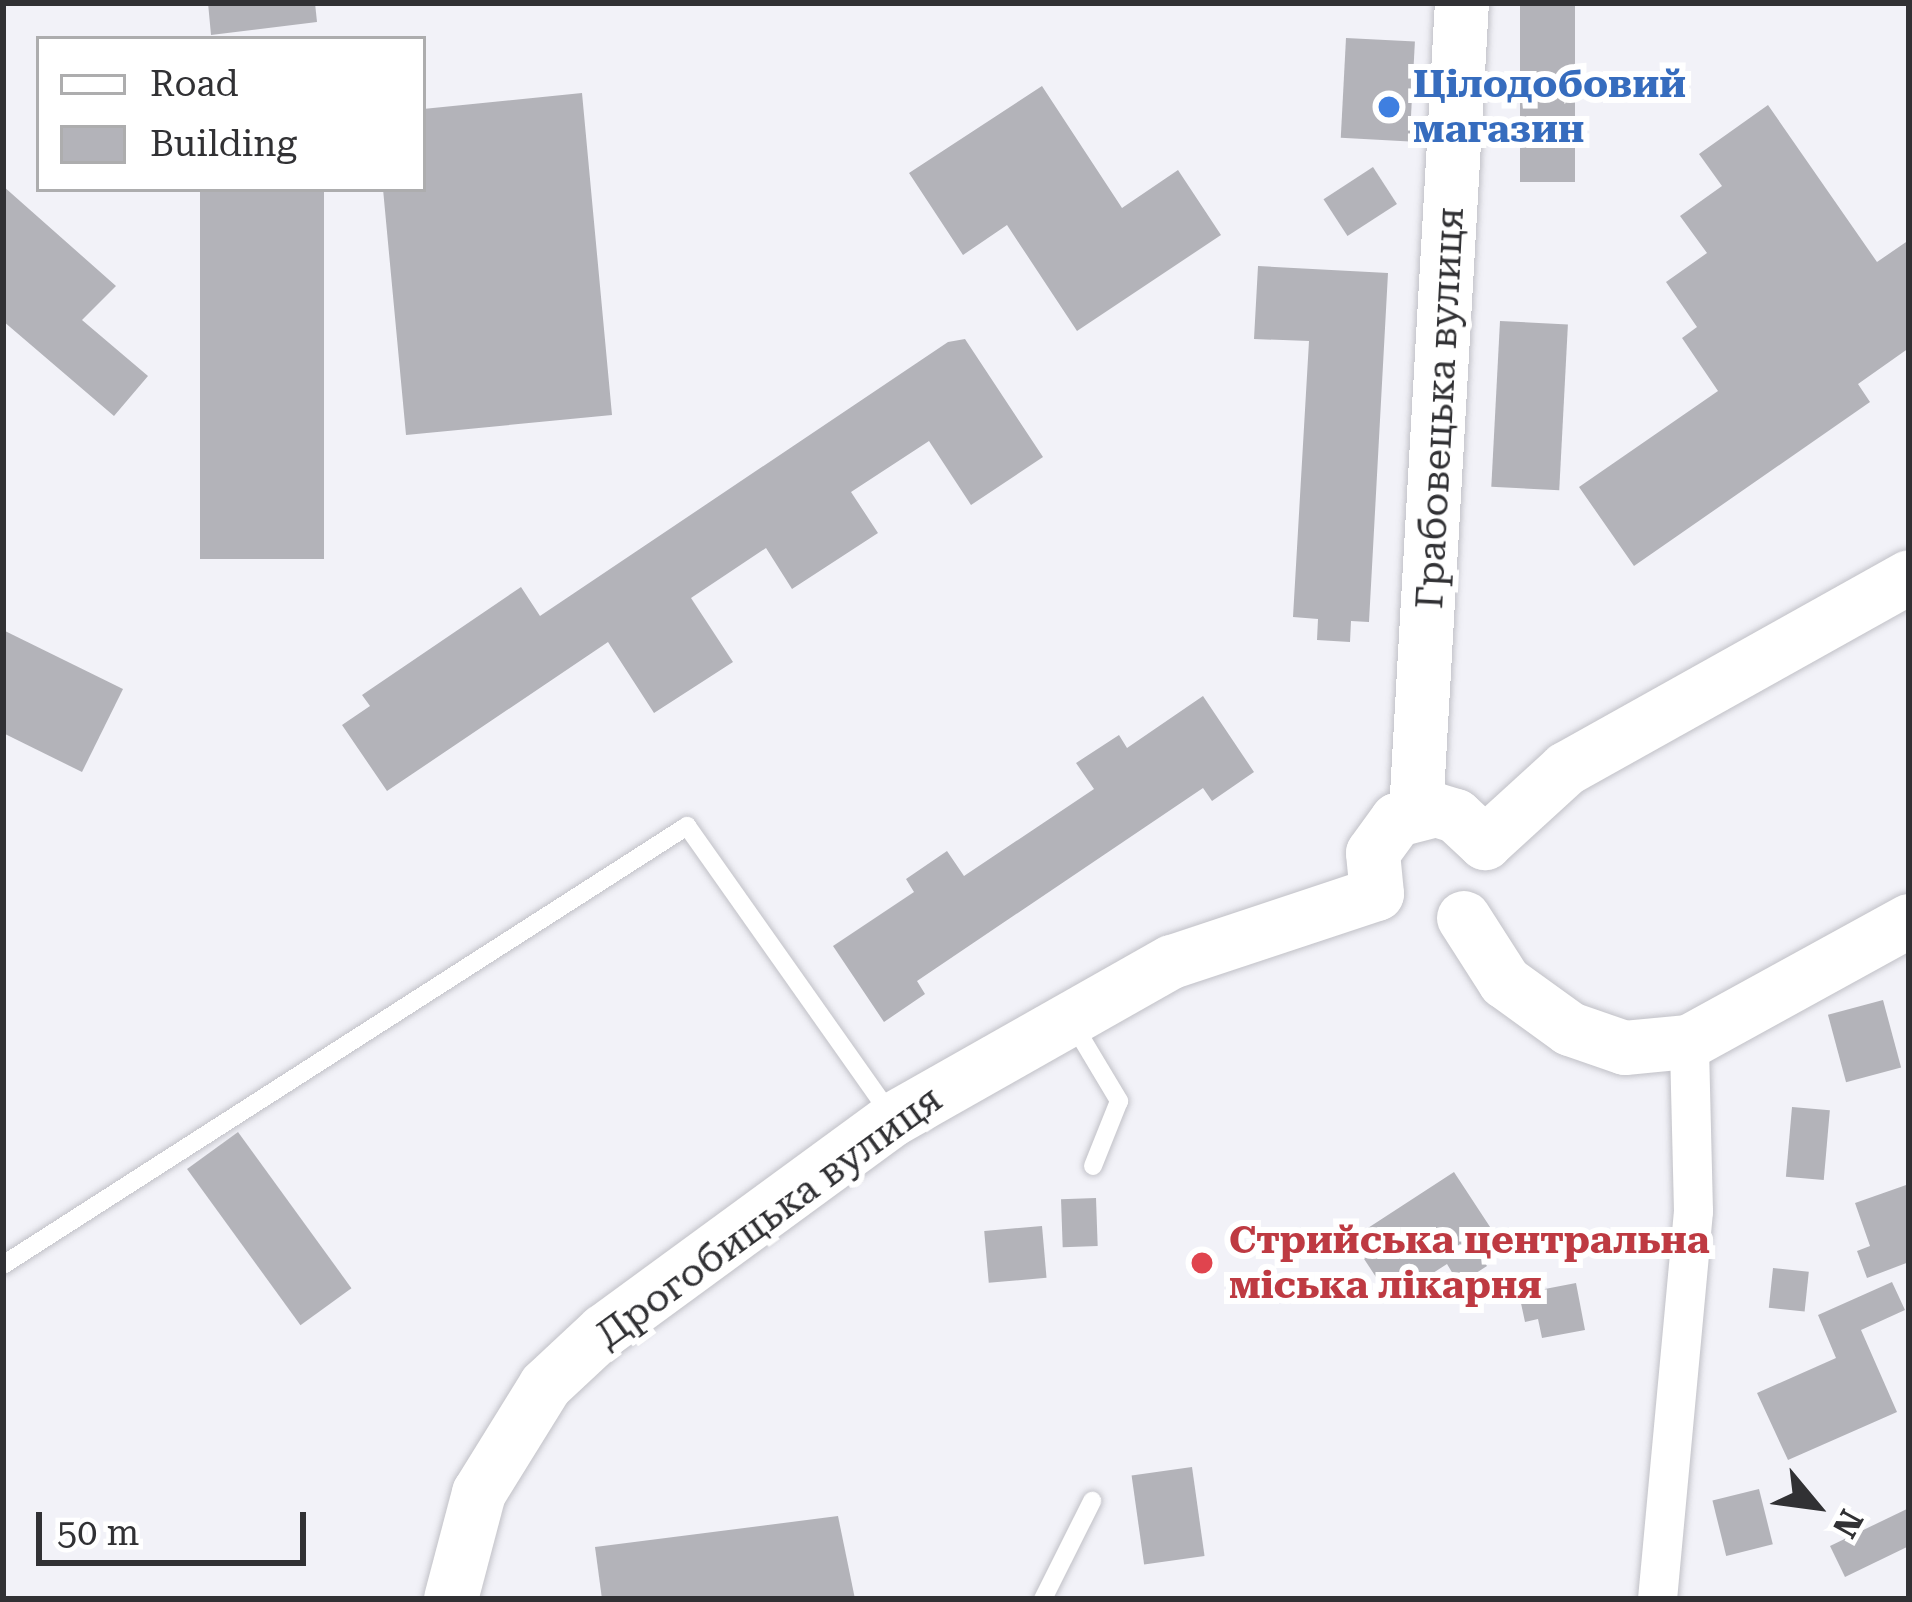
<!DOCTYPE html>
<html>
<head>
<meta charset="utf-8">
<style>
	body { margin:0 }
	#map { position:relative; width:1912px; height:1602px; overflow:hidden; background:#f2f2f8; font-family:"Roboto Serif",serif }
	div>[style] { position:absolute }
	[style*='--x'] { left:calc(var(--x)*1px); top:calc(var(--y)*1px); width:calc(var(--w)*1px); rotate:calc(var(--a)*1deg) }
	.building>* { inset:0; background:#b3b3b9; transform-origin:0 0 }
	.roads { filter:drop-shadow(0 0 3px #c1c1c7) drop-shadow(0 0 3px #c1c1c7) }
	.lane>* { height:18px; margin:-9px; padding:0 9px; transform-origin:9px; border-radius:9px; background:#fff }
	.street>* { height:39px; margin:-19.5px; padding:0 19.5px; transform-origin:19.5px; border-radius:19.5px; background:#fff }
	.secondary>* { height:54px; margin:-27px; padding:0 27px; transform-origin:27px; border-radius:27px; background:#fff }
	.dots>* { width:33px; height:33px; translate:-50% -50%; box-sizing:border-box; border:6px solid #fff; border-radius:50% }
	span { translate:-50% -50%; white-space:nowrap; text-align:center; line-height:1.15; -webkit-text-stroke:12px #fff; paint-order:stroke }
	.shop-label { font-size:39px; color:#366cbe; font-weight:700 }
	.left { translate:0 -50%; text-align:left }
	.street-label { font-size:39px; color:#313134 }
	.health-label { font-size:39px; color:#be3a42; font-weight:700 }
	.frame { position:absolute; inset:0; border:6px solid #313134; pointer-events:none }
	.legend { position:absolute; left:36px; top:36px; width:390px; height:156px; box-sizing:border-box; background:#fff; border:3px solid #adadae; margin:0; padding:15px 21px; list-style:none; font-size:36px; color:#313134 }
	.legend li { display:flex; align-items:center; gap:24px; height:60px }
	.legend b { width:60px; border:3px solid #adadae }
	.north { position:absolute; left:1756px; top:1446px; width:120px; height:120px; -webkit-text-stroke:9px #fff; paint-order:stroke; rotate:119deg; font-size:33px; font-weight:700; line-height:48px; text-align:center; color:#313134 }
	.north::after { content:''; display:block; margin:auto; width:42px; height:54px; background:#313134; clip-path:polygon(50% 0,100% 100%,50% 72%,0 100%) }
	.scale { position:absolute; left:36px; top:1512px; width:270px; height:54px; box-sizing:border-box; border:6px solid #313134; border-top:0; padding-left:15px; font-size:36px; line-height:42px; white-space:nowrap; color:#313134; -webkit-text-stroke:9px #fff; paint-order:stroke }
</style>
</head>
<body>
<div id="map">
	<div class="building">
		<div style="clip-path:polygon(208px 3px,315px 3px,317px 22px,211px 35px)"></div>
		<div style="left:1520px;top:3px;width:55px;height:179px"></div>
		<div style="left:1346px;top:38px;width:69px;height:100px;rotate:3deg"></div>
		<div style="clip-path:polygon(1042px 86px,1122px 208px,1178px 170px,1221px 235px,1077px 331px,1007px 225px,963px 255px,909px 173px)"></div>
		<div style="clip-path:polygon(582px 93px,612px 415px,406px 435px,383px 189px,423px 189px,423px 109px)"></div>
		<div style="clip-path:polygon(1768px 105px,1877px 262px,1909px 240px,1909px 348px,1858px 384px,1870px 402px,1634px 566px,1579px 487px,1718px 391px,1682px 338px,1697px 327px,1666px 282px,1707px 253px,1680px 216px,1722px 186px,1699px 154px)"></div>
		<div style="left:1373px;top:167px;width:44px;height:59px;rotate:57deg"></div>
		<div style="clip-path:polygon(3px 186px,116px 286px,82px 320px,148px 376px,114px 416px,3px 321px)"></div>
		<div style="left:200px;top:189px;width:124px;height:370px"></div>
		<div style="clip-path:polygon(1258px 266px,1388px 273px,1369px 622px,1351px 621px,1350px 642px,1317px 640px,1318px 619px,1293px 617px,1309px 341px,1254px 339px)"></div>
		<div style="left:1500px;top:321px;width:68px;height:166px;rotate:3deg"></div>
		<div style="clip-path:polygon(965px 339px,1043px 457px,971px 505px,929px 441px,851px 492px,878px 533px,792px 589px,766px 548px,691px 598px,733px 662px,654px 713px,608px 642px,387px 791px,342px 725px,370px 706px,362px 695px,521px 587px,540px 616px,948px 342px)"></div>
		<div style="clip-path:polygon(3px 630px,123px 689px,82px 772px,3px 733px)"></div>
		<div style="clip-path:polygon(1203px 696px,1254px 772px,1212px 801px,1203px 788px,917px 981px,925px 994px,884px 1022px,833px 946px,914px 892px,906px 879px,947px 851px,964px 876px,1094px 789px,1076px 763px,1119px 735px,1127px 748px)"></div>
		<div style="left:1883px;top:1000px;width:70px;height:57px;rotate:75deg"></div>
		<div style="left:1792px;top:1107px;width:38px;height:70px;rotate:5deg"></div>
		<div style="left:238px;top:1132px;width:193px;height:63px;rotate:54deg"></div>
		<div style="clip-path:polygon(1454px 1172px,1494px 1233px,1474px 1246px,1487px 1266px,1459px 1284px,1447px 1264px,1391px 1300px,1351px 1239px)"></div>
		<div style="clip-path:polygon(1909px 1184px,1909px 1262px,1867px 1278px,1857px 1251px,1870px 1246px,1855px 1203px)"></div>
		<div style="left:1096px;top:1198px;width:48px;height:35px;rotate:88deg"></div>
		<div style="left:1042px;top:1226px;width:52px;height:58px;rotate:85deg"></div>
		<div style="left:1773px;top:1268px;width:36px;height:40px;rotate:6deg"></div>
		<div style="clip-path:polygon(1892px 1282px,1905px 1310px,1861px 1330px,1897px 1412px,1788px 1460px,1757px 1393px,1836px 1358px,1818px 1315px)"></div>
		<div style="clip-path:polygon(1576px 1283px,1585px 1330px,1542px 1338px,1538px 1319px,1525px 1322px,1519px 1294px)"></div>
		<div style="left:1192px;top:1467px;width:90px;height:61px;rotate:82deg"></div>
		<div style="left:1759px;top:1489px;width:57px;height:48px;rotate:76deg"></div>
		<div style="clip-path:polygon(1909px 1508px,1909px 1546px,1845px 1577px,1830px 1546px)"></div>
		<div style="clip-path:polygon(838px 1516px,855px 1599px,602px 1599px,595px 1547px)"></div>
	</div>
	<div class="roads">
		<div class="lane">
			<div style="--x:1073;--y:1024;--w:90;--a:59.1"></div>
			<div style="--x:1119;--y:1101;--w:70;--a:111.8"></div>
			<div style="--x:3;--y:1265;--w:813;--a:-32.69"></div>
			<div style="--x:687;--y:826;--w:354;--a:54.8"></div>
			<div style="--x:1043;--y:1599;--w:110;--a:-63.4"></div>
		</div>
		<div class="street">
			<div style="--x:1657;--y:1599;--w:390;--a:-84.7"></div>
			<div style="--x:1693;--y:1211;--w:169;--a:-91.4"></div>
		</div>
		<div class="secondary">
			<div style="--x:1416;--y:812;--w:810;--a:-86.75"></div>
			<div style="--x:1464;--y:918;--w:76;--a:57.4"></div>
			<div style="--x:1505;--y:982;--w:80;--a:35.9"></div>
			<div style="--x:1570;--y:1029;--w:58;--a:19.1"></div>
			<div style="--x:1625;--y:1048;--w:64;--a:-5.4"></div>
			<div style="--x:1689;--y:1042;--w:251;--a:-28.8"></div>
			<div style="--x:451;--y:1599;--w:110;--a:-75.2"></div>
			<div style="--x:479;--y:1493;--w:127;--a:-58.2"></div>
			<div style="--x:546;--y:1385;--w:79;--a:-43"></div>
			<div style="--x:604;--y:1331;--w:359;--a:-36.2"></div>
			<div style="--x:894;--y:1119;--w:319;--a:-29.5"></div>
			<div style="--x:1172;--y:962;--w:216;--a:-18.4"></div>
			<div style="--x:1377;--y:894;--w:41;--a:-95.6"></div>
			<div style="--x:1373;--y:853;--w:41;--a:-54"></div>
			<div style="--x:1397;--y:820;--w:40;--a:-14.4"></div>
			<div style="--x:1436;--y:810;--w:21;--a:17"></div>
			<div style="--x:1456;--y:816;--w:40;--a:43"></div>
			<div style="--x:1485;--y:843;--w:110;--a:-42.4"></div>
			<div style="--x:1566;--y:769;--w:393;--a:-29.2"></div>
		</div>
	</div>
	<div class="dots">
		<div style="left:1389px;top:107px;background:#3f7fe0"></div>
		<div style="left:1202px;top:1263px;background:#e0444e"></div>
	</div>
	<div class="shop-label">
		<span class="left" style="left:1413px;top:107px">Цілодобовий<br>магазин</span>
	</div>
	<div class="street-label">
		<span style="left:1440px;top:408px;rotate:-87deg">Грабовецька вулиця</span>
		<span style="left:769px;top:1217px;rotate:-36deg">Дрогобицька вулиця</span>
	</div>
	<div class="health-label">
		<span class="left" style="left:1229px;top:1263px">Стрийська центральна<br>міська лікарня</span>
	</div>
	<div class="frame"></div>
	<ul class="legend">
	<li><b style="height:15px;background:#fff"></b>Road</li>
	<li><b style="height:33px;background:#b3b3b9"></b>Building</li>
	</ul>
	<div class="north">N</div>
	<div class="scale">50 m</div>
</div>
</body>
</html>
